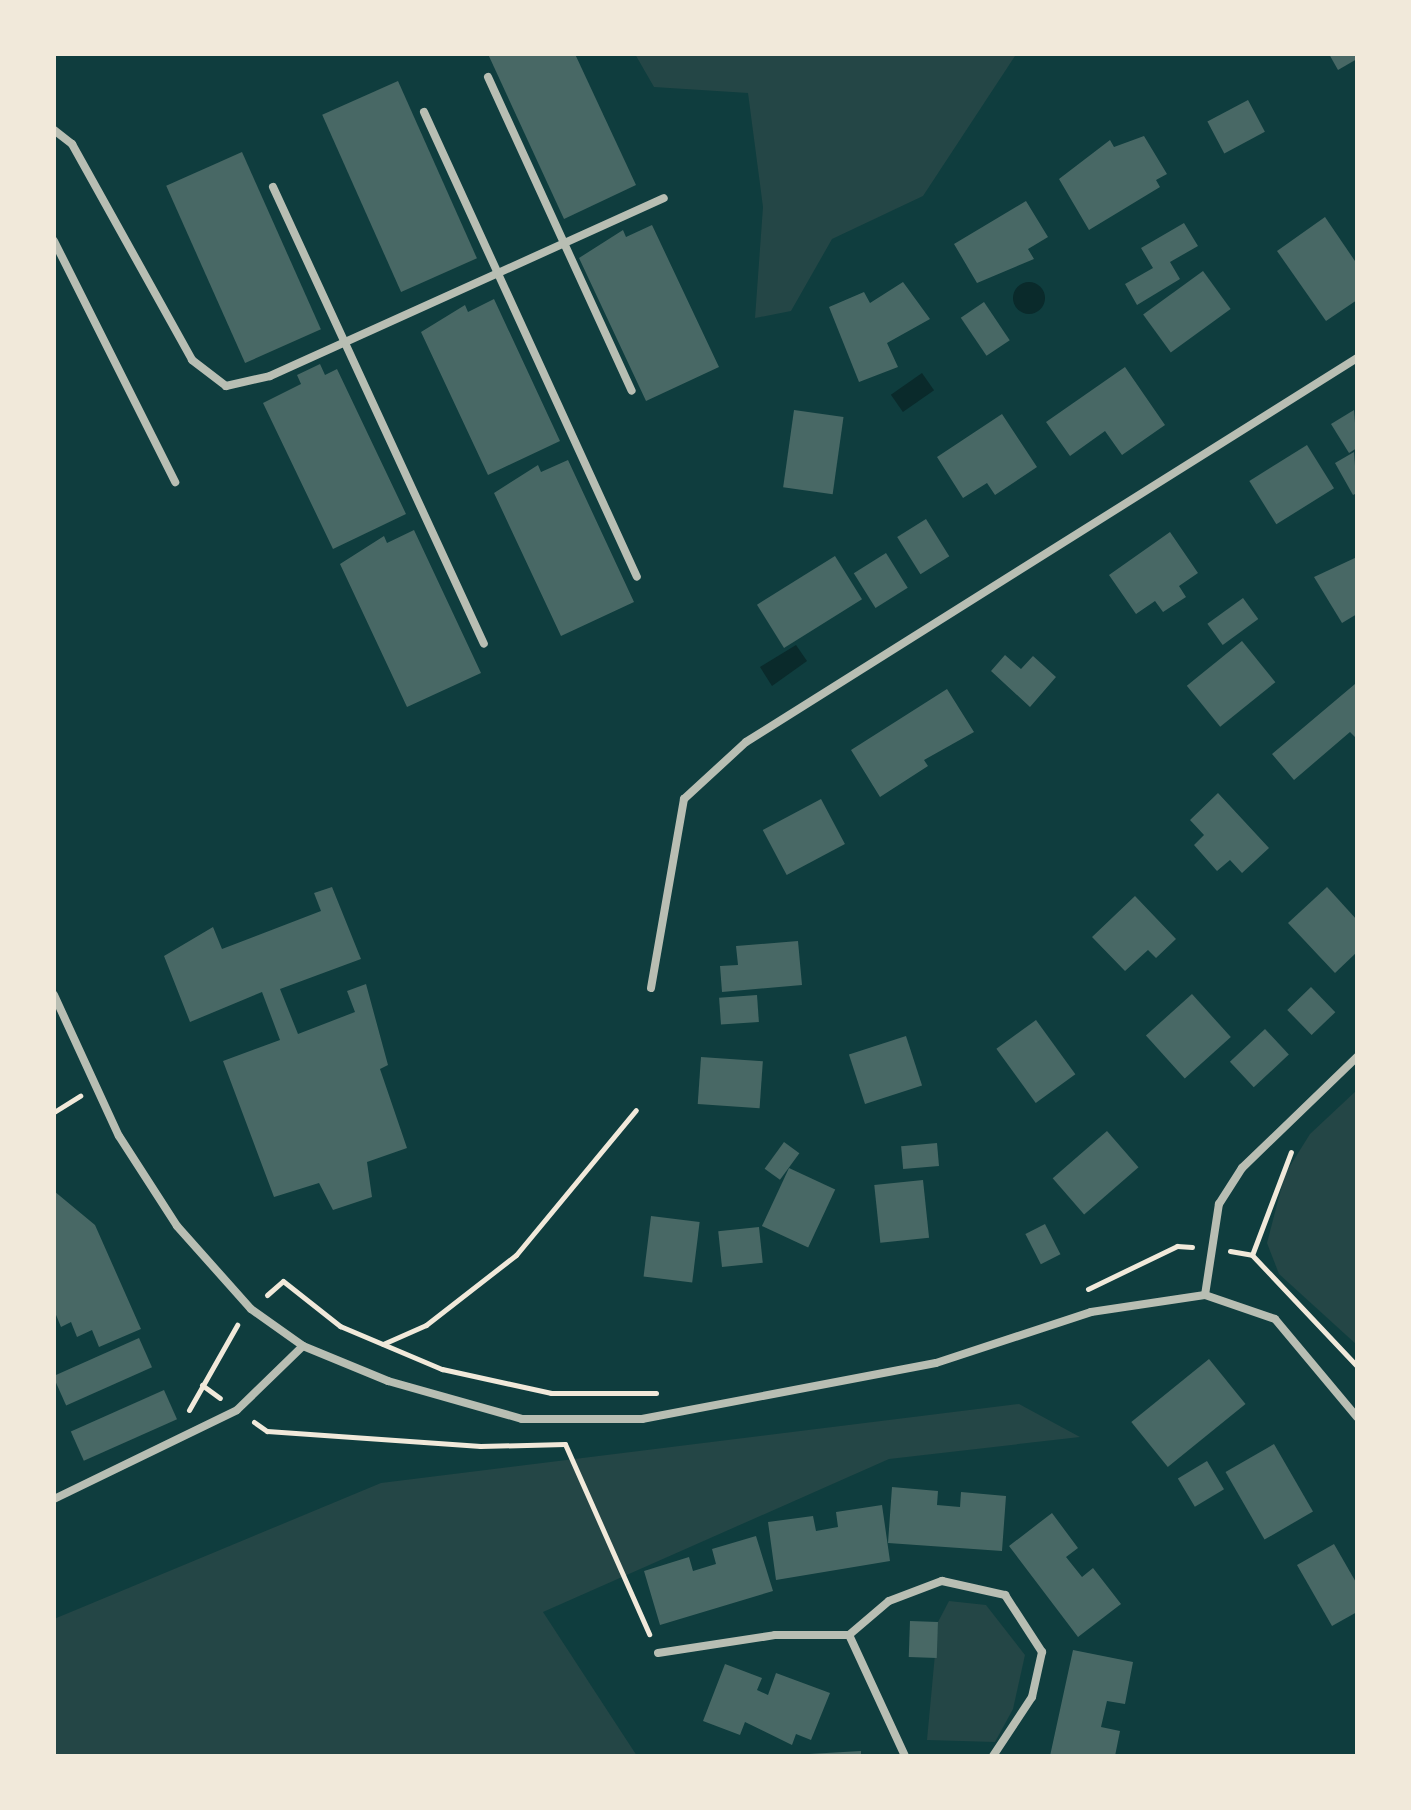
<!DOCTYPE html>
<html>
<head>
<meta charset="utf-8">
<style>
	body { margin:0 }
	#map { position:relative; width:1411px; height:1810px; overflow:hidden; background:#0f3d3e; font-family:Signika,sans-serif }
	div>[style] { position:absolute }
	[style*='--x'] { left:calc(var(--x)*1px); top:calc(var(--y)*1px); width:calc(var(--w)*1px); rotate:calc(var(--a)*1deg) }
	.green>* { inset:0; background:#244646 }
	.water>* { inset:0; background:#0a2a2b; transform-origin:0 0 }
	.round { border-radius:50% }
	.building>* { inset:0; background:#486865; transform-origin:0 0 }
	.path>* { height:5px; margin:-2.5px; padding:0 2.5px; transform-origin:2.5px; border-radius:2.5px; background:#f1e9da }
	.minor>* { height:8px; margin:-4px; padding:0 4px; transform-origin:4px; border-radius:4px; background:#b8beb3 }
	span { translate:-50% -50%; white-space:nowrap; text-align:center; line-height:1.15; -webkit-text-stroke:8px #f1e9da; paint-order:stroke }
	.frame { position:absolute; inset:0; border:56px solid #f1e9da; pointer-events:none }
</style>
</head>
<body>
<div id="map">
	<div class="green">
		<div style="clip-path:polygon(635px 54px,1013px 54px,1015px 56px,923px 196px,832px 239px,791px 311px,755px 318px,763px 207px,748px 93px,654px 87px)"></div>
		<div style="clip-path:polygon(1357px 1090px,1357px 1345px,1279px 1274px,1267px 1243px,1285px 1174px,1310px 1134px)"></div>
		<div style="clip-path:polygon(1019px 1404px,1080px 1437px,889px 1459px,543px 1612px,637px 1756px,54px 1756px,54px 1619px,381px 1483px)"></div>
		<div style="clip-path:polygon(949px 1601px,986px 1605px,1025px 1655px,1013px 1709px,995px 1742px,927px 1740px,938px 1622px)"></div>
	</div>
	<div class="water">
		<div class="round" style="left:1013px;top:282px;width:32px;height:32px"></div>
		<div style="left:922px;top:373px;width:21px;height:38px;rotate:55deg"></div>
		<div style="clip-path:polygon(796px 645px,807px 661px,772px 686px,760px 667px)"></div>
	</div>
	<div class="building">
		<div style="clip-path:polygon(488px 54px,575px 54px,636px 185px,564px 219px)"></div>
		<div style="clip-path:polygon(1329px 54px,1357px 54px,1357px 59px,1338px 70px)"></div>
		<div style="left:398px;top:81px;width:194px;height:83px;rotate:66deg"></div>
		<div style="left:1248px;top:100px;width:36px;height:46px;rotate:62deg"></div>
		<div style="clip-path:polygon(1144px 136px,1167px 174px,1156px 180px,1160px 187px,1089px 230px,1059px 179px,1110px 140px,1114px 147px)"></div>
		<div style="left:242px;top:152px;width:194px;height:83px;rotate:66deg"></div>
		<div style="clip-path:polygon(1026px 201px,1048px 237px,1028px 249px,1034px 259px,977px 283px,954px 244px)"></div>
		<div style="clip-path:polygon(1325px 217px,1357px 264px,1357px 300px,1326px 321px,1277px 251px)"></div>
		<div style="clip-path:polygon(1184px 223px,1198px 246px,1170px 262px,1180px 279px,1137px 305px,1125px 284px,1153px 268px,1141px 248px)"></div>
		<div style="clip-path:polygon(652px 225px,719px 367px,646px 401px,579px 258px,623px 230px,626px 237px)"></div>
		<div style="left:1203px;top:271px;width:47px;height:74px;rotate:54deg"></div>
		<div style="clip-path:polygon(903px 282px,930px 319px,887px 343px,898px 367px,859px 382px,829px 307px,864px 292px,870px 303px)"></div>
		<div style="clip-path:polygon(494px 299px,560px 441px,488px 475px,421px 332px,465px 305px,468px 312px)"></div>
		<div style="left:984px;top:302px;width:46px;height:28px;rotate:56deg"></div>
		<div style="clip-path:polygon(320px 364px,325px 375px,337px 369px,406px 514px,333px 549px,263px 403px,301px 384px,297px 375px)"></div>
		<div style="clip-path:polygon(1125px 367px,1165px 425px,1122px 455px,1105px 431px,1070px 456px,1046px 422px)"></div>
		<div style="left:794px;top:410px;width:50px;height:78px;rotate:8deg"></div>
		<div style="clip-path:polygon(1354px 410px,1357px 448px,1349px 453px,1331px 424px)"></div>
		<div style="clip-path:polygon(1002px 414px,1037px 467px,995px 495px,987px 483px,963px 498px,937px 457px)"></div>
		<div style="left:1307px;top:445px;width:51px;height:68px;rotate:58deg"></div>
		<div style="clip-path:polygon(1354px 452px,1357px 493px,1353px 495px,1335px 463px)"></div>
		<div style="clip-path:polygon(568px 460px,634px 602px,561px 636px,494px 493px,538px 465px,541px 472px)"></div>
		<div style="left:926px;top:519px;width:44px;height:34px;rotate:58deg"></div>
		<div style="clip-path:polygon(414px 530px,481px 673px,407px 707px,340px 564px,384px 536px,387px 543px)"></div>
		<div style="clip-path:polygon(1170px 532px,1198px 573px,1179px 586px,1186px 597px,1163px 612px,1155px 601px,1136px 614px,1109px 575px)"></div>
		<div style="left:886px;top:553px;width:41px;height:38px;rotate:58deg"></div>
		<div style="left:835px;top:556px;width:51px;height:92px;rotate:58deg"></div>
		<div style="clip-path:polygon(1357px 557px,1357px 614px,1342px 623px,1314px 577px)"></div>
		<div style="left:1243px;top:598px;width:26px;height:44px;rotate:54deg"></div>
		<div style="left:1242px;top:641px;width:53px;height:71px;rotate:51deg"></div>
		<div style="clip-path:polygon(1005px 655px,1021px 669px,1033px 656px,1056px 677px,1030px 707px,991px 671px)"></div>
		<div style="clip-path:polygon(1355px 684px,1357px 739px,1350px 732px,1294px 780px,1272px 754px)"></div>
		<div style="clip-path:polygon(947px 689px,974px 732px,924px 760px,928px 766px,880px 797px,851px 750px)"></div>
		<div style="clip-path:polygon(1218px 793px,1269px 848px,1242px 873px,1230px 860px,1217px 871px,1194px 845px,1204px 835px,1190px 820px)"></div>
		<div style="left:821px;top:799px;width:51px;height:66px;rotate:62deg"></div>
		<div style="clip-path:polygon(332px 887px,361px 959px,280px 989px,298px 1034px,355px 1012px,347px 991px,366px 984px,388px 1065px,380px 1069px,407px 1148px,367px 1162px,372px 1197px,333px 1210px,319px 1183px,274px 1197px,223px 1061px,280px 1040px,262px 992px,190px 1022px,164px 956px,213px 927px,222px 949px,321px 911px,314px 893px)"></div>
		<div style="clip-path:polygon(1327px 887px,1357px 920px,1357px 952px,1335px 973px,1288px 923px)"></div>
		<div style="clip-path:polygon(1135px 896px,1176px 939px,1156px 958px,1148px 950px,1125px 971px,1092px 937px)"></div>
		<div style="clip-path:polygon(798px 941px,802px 985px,722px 992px,720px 966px,738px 965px,736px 946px)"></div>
		<div style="left:1311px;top:987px;width:35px;height:33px;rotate:46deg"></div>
		<div style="left:1192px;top:994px;width:58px;height:62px;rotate:48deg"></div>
		<div style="left:757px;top:995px;width:27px;height:38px;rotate:86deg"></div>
		<div style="left:1036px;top:1020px;width:67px;height:49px;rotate:54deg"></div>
		<div style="left:1265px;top:1029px;width:35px;height:48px;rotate:47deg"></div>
		<div style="left:906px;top:1036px;width:52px;height:60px;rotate:72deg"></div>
		<div style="left:701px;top:1057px;width:62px;height:47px;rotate:4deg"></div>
		<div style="left:1107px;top:1131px;width:48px;height:72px;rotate:49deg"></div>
		<div style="left:784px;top:1142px;width:19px;height:33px;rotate:36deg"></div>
		<div style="left:937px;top:1143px;width:23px;height:36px;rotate:85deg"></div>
		<div style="left:789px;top:1168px;width:51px;height:64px;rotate:25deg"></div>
		<div style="left:923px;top:1180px;width:58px;height:49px;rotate:84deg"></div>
		<div style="clip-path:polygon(54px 1191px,95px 1225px,141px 1329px,99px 1347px,92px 1330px,77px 1337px,71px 1322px,61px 1327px,54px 1310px)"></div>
		<div style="left:651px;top:1216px;width:49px;height:61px;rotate:7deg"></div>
		<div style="left:1045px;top:1224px;width:34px;height:22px;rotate:63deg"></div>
		<div style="left:759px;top:1227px;width:36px;height:41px;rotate:84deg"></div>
		<div style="left:139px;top:1338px;width:32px;height:94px;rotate:66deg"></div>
		<div style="left:1209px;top:1359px;width:58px;height:100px;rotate:51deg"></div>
		<div style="left:164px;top:1390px;width:32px;height:102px;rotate:66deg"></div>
		<div style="left:1274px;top:1444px;width:78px;height:56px;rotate:60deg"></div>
		<div style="left:1207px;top:1461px;width:33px;height:34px;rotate:59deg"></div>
		<div style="clip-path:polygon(892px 1487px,938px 1491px,937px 1505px,960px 1507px,961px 1492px,1006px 1496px,1002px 1551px,888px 1543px)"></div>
		<div style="clip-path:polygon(882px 1505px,890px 1561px,776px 1580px,768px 1522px,813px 1516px,816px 1531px,838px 1527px,836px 1512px)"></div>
		<div style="clip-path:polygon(1052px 1513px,1078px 1548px,1066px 1557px,1082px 1577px,1093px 1568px,1121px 1604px,1078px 1637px,1009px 1546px)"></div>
		<div style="clip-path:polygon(756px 1536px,773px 1591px,660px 1625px,644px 1571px,689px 1557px,693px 1571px,716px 1564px,712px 1549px)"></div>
		<div style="clip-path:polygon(1334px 1544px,1357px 1584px,1357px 1612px,1332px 1626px,1297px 1565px)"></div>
		<div style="left:910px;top:1621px;width:28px;height:36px;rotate:2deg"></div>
		<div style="clip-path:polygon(1073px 1650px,1133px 1662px,1125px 1704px,1107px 1701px,1101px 1727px,1120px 1731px,1115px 1756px,1050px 1756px)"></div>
		<div style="clip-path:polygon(725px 1664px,762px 1678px,757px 1690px,768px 1695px,776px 1673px,830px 1693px,811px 1740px,796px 1734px,792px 1745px,745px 1722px,740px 1735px,703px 1721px)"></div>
		<div style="clip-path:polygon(861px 1751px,861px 1756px,809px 1756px,809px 1754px)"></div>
	</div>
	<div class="path">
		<div style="--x:54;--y:1112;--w:31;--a:-32"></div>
		<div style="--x:1230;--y:1251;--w:22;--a:10"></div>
		<div style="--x:1252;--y:1255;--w:153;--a:46.6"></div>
		<div style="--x:1252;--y:1255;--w:110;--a:-69.3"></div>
		<div style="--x:1088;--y:1289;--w:99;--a:-25.8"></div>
		<div style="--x:1177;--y:1246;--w:15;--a:4"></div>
		<div style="--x:267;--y:1295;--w:21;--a:-41"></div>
		<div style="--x:283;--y:1281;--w:73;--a:38.3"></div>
		<div style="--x:340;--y:1326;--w:111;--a:22.9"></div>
		<div style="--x:442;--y:1369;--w:112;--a:12.4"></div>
		<div style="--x:551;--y:1393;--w:105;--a:0"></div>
		<div style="--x:383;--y:1344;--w:47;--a:-23.8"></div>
		<div style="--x:426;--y:1325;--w:114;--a:-37.9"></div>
		<div style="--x:516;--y:1255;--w:188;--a:-50.4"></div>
		<div style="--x:202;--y:1385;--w:22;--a:36"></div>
		<div style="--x:189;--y:1410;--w:98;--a:-60.5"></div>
		<div style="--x:254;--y:1422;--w:16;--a:35"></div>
		<div style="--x:267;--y:1431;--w:214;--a:4"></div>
		<div style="--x:480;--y:1446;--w:85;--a:-1.3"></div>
		<div style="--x:565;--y:1444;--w:208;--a:66.1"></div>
	</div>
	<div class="minor">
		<div style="--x:488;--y:77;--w:345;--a:65.4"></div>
		<div style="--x:424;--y:112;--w:511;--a:65.39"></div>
		<div style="--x:54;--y:130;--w:23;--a:38"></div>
		<div style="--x:72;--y:144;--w:247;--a:60.9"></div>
		<div style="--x:192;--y:360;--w:43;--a:37.4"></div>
		<div style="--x:226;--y:386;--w:45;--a:-12.8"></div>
		<div style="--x:270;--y:376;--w:432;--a:-24.3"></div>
		<div style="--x:273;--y:187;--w:503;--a:65.22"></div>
		<div style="--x:54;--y:241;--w:270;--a:63.3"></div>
		<div style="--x:651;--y:988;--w:192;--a:-80.1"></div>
		<div style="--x:684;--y:799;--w:84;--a:-42.6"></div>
		<div style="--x:746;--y:742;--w:722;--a:-32.15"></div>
		<div style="--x:54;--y:995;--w:155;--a:65.3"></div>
		<div style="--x:119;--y:1136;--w:107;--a:57.2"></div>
		<div style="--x:177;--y:1226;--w:111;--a:48.3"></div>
		<div style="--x:251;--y:1309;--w:64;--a:35.4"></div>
		<div style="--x:303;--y:1346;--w:92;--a:22.4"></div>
		<div style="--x:388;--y:1381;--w:139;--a:15.8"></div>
		<div style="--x:522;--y:1419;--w:120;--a:0"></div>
		<div style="--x:642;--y:1419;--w:299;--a:-10.8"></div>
		<div style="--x:936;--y:1363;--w:163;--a:-18.2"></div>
		<div style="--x:1091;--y:1312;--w:115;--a:-8.5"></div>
		<div style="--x:1205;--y:1295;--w:74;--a:18.9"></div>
		<div style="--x:1275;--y:1319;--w:128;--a:50.1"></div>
		<div style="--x:1205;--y:1295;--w:92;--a:-81.3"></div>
		<div style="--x:1219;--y:1204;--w:43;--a:-57.4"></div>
		<div style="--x:1242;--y:1168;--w:160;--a:-44"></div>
		<div style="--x:54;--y:1499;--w:203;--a:-25.9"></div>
		<div style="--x:237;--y:1410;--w:92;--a:-44.1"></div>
		<div style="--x:658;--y:1653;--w:118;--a:-8.7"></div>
		<div style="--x:775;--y:1635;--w:74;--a:0"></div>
		<div style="--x:905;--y:1756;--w:133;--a:-114.8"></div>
		<div style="--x:849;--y:1635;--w:52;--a:-40.4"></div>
		<div style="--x:889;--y:1601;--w:57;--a:-20.7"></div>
		<div style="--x:942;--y:1581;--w:65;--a:12.5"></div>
		<div style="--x:1005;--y:1595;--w:68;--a:57"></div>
		<div style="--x:1042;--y:1652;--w:46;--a:102.5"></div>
		<div style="--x:1032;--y:1697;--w:71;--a:123.5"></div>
	</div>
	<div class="frame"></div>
</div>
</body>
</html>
